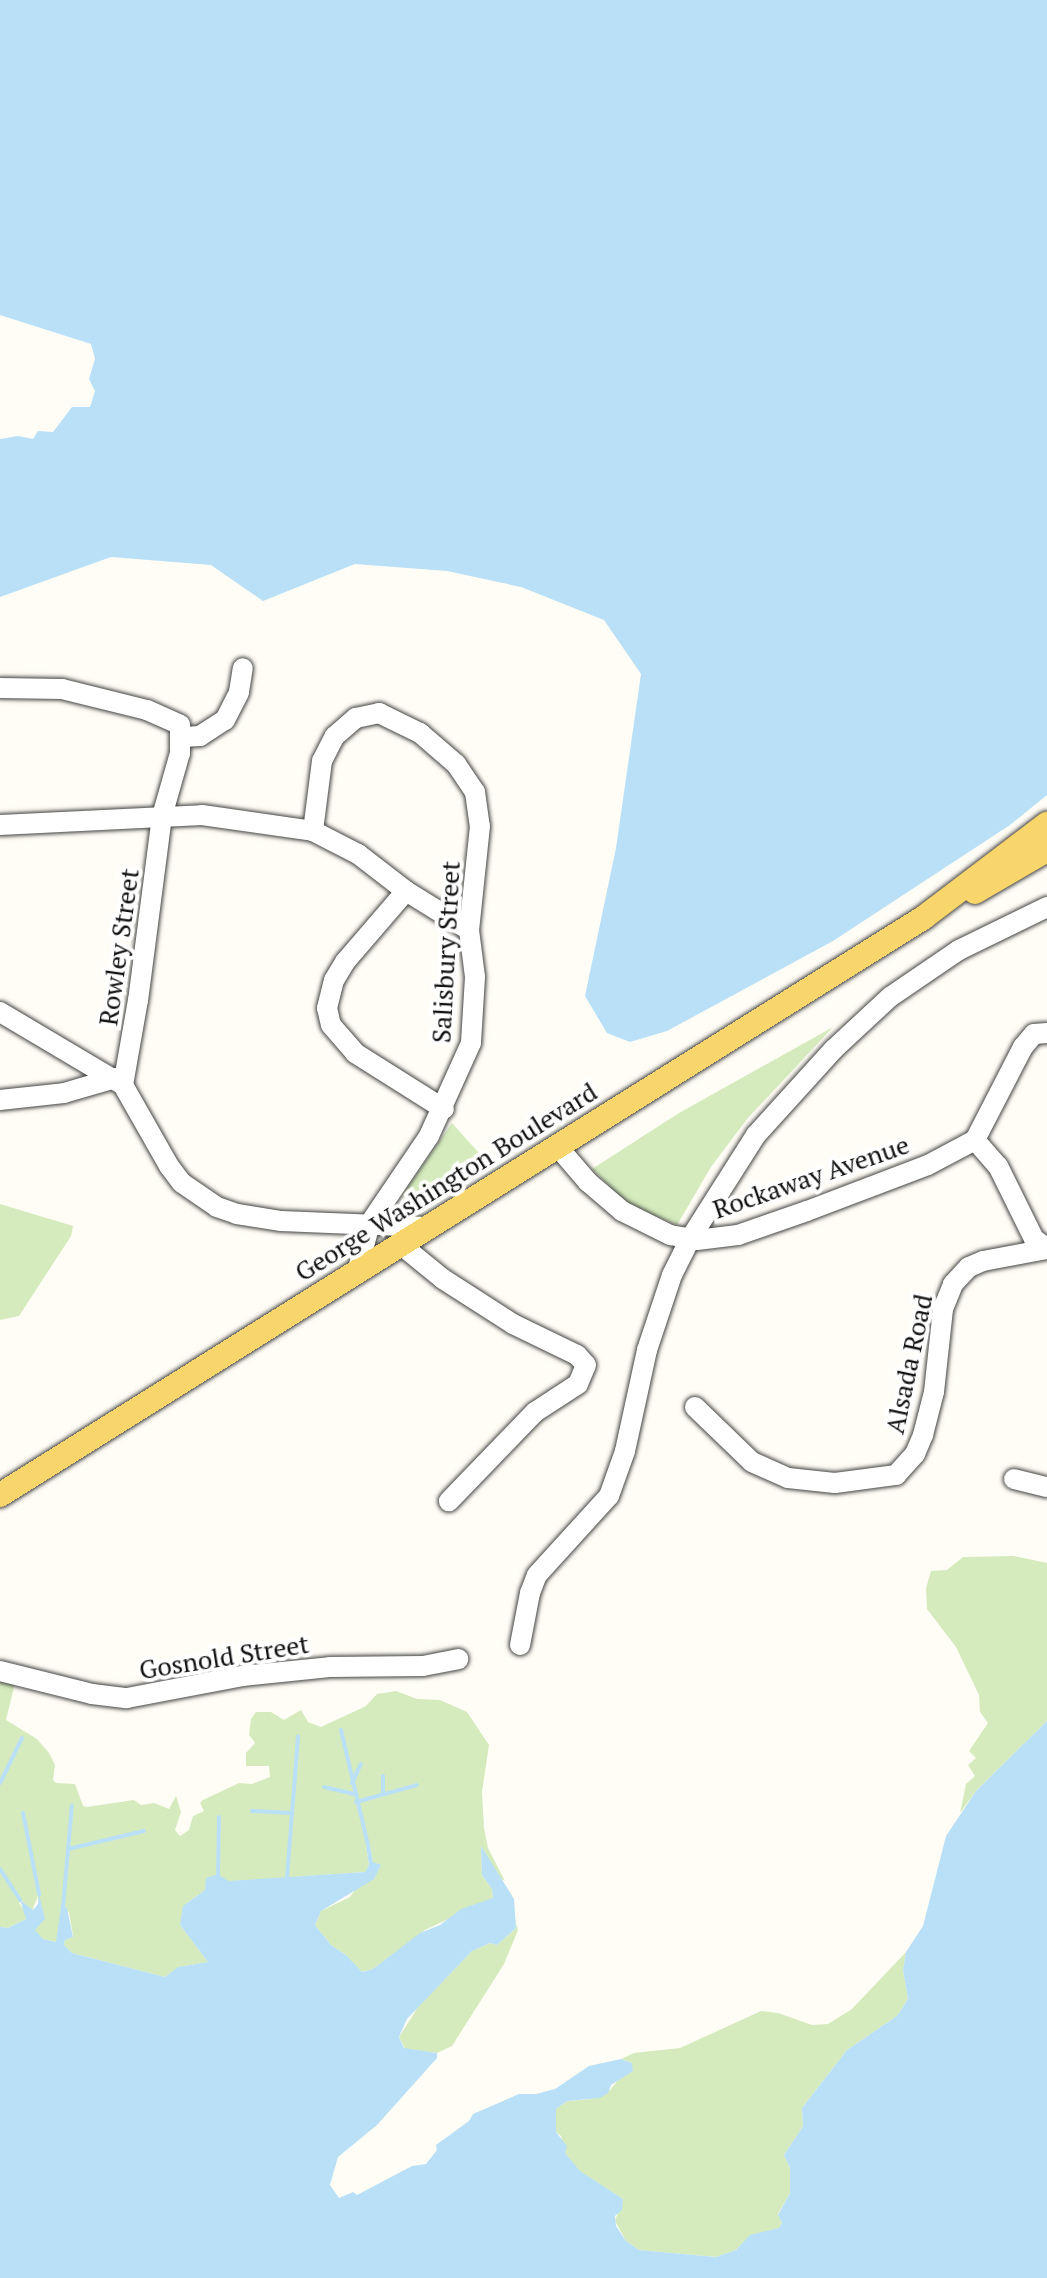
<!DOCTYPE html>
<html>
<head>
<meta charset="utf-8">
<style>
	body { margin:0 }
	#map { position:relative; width:1047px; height:2278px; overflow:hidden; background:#fffdf5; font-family:"PT Serif",serif }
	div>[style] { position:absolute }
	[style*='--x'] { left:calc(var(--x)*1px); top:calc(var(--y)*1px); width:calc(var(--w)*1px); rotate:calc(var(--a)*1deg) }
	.green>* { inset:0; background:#d5ebbd }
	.water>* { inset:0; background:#b9e0f7 }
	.stream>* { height:4px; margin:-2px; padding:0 2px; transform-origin:2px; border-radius:2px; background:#b9e0f7 }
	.roads { filter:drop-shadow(0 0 2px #444) drop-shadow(0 0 2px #444) }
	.minor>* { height:20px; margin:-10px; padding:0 10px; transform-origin:10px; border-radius:10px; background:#fff }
	.major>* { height:24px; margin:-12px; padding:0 12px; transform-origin:12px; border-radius:12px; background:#f9d66b }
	span { translate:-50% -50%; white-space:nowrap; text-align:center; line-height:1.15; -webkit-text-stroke:8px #fff; paint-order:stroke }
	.street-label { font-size:26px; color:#111 }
</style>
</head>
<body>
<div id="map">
	<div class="green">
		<div style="clip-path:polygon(833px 1027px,747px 1119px,711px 1167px,677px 1225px,628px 1204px,592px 1169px,679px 1113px)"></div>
		<div style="clip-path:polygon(452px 1123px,487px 1162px,414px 1207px,402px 1195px)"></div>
		<div style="clip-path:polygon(0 1204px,73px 1226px,71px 1236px,19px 1316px,0 1320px)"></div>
		<div style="clip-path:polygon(1013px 1556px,1047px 1563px,1047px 1721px,976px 1791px,960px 1813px,966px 1784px,975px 1776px,968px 1765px,976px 1758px,969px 1751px,988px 1723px,980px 1712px,979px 1695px,956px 1647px,927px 1609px,926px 1588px,931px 1571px,947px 1570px,963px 1557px)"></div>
		<div style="clip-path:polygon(0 1679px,15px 1683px,6px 1720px,37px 1739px,49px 1753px,55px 1765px,53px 1780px,56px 1783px,75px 1784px,83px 1806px,87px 1807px,134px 1800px,141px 1805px,154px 1803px,169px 1809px,176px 1796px,181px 1812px,175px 1830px,180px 1836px,189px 1830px,193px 1816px,204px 1811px,200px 1803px,203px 1800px,239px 1783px,252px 1784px,270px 1777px,269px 1766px,246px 1766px,246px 1753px,255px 1743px,249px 1735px,251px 1719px,256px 1712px,271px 1712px,284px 1720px,301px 1710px,308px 1722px,321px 1727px,366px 1706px,377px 1694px,396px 1691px,417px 1699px,440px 1700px,467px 1712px,489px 1745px,482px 1792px,484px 1828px,488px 1848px,505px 1881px,498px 1877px,481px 1846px,482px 1875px,492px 1889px,493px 1898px,425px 1930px,373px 1969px,361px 1972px,346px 1955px,331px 1945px,315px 1925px,321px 1911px,350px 1897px,373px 1862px,370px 1845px,366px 1846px,369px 1865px,365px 1872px,207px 1883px,205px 1890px,187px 1903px,180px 1925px,208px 1962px,179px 1967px,165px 1977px,72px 1953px,64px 1945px,65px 1940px,73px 1936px,69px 1912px,61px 1907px,59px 1938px,56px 1942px,43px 1939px,34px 1930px,39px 1922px,38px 1896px,32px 1911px,22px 1901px,19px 1903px,28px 1916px,26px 1919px,8px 1928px,0 1927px)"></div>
		<div style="clip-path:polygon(515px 1920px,518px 1930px,504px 1964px,452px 2046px,437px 2053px,405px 2049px,399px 2037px,418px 2007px,472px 1951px,490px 1943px,497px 1945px,516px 1928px)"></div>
		<div style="clip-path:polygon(906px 1952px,903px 1970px,908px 1999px,897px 2016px,847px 2050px,802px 2108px,803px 2126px,784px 2155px,790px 2168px,790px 2193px,778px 2214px,782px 2223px,779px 2228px,750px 2236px,736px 2250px,716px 2257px,639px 2250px,626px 2241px,615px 2221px,623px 2199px,579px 2171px,565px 2153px,561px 2136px,556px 2132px,556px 2109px,567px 2101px,592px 2099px,610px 2090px,632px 2063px,621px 2059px,634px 2053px,680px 2048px,761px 2011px,778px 2013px,812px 2025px,828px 2024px,852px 2009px)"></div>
	</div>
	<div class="water">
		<div style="clip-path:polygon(0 0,1047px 0,1047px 795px,1010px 825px,833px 941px,667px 1031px,630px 1042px,607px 1033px,585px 996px,616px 848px,641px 674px,604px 620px,521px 587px,447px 571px,355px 564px,263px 601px,211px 565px,111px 557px,0 597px,0 439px,18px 436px,33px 439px,38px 431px,53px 432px,72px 407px,90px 407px,95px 391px,89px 379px,95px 359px,91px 344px,0 315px)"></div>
		<div style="clip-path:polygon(1047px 1721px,1047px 2278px,0 2278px,0 1927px,8px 1928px,26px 1919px,20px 1900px,33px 1910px,38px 1904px,39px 1894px,45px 1919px,35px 1930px,43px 1939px,56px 1942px,61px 1906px,67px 1908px,73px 1937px,65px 1940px,64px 1945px,72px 1953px,165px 1977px,178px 1967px,208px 1962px,180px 1925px,183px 1906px,205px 1890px,206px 1878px,218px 1874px,228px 1881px,365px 1872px,369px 1865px,366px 1846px,370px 1845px,373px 1862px,381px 1865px,374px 1879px,321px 1911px,315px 1925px,331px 1945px,346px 1955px,362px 1972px,373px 1969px,420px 1933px,440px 1925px,461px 1909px,493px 1898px,492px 1889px,482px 1875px,481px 1846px,514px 1899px,516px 1928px,497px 1945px,490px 1943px,472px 1951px,407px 2019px,399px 2037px,404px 2048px,437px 2053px,437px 2058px,377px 2125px,338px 2157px,330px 2185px,339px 2198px,353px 2192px,357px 2195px,412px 2166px,426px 2164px,437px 2150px,436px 2145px,469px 2121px,473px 2114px,519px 2094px,536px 2094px,555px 2089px,589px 2066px,621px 2059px,632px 2063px,633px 2071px,611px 2085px,608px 2093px,600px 2098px,567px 2101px,556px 2109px,556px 2132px,567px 2146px,565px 2153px,580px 2171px,623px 2199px,622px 2210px,615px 2216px,616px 2226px,626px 2241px,639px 2250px,716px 2257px,736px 2250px,750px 2235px,779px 2228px,782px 2223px,778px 2215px,790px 2193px,790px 2168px,784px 2155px,803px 2126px,802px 2108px,847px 2050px,897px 2016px,908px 1999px,903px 1970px,906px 1952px,923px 1926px,946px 1836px,976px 1791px)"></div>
	</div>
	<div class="stream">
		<div style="--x:341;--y:1730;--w:118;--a:76.8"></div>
		<div style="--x:383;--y:1776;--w:18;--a:90"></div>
		<div style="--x:0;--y:1783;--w:50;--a:-63.9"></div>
		<div style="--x:352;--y:1783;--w:21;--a:-65"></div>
		<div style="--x:324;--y:1787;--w:32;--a:13"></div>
		<div style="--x:356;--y:1802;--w:63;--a:-15.6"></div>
		<div style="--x:252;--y:1811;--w:40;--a:2.9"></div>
		<div style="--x:23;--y:1813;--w:83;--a:78.8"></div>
		<div style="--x:68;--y:1849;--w:78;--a:-13.3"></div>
		<div style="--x:0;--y:1869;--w:37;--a:57"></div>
		<div style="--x:218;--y:1874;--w:57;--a:-89"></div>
		<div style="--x:287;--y:1877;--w:141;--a:-85.5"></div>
		<div style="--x:63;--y:1907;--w:102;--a:-85"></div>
	</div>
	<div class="roads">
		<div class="minor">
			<div style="--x:0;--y:688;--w:62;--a:0.9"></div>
			<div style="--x:62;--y:689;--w:88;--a:13.9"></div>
			<div style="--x:147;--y:710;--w:36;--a:24"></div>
			<div style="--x:180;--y:725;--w:28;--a:90"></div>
			<div style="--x:180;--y:753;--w:66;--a:105.9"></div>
			<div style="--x:162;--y:816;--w:186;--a:97.4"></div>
			<div style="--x:138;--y:1000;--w:86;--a:100"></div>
			<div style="--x:183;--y:737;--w:17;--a:-3"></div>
			<div style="--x:200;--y:736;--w:30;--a:-33"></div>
			<div style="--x:225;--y:720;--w:31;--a:-63"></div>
			<div style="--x:239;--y:692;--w:24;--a:-81"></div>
			<div style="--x:0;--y:825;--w:202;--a:-2.8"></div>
			<div style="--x:202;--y:815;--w:112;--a:8.2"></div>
			<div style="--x:313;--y:831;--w:51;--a:27.1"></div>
			<div style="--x:358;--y:854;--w:61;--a:37.6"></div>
			<div style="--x:406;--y:891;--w:74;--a:31.8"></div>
			<div style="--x:313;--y:831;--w:71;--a:-82.7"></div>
			<div style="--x:322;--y:761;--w:28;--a:-63"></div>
			<div style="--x:335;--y:736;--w:28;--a:-41"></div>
			<div style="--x:356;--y:718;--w:24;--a:-12"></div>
			<div style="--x:379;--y:713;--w:46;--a:26"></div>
			<div style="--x:420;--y:733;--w:48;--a:40.7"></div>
			<div style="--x:456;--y:764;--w:34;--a:56"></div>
			<div style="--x:475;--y:792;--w:34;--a:82"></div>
			<div style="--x:480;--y:826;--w:105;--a:96"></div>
			<div style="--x:469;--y:930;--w:47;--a:82.7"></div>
			<div style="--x:475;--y:977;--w:66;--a:93.5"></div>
			<div style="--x:471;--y:1043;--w:102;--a:114.3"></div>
			<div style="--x:429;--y:1136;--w:105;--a:124.1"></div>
			<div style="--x:370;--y:1223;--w:48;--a:104.6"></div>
			<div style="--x:406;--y:891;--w:94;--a:130.7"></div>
			<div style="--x:345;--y:962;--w:21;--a:121"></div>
			<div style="--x:334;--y:980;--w:29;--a:104"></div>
			<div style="--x:327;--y:1008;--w:17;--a:77"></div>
			<div style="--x:331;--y:1025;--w:37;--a:49"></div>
			<div style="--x:355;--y:1053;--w:105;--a:32.2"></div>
			<div style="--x:0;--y:1012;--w:143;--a:30.7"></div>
			<div style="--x:123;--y:1085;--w:93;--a:60.4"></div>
			<div style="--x:169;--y:1166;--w:21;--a:53"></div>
			<div style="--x:182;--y:1183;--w:42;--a:34.4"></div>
			<div style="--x:217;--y:1207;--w:21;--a:19"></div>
			<div style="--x:237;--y:1214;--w:45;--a:9"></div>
			<div style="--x:281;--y:1221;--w:146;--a:2.4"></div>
			<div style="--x:0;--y:1100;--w:64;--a:-6.2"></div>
			<div style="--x:64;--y:1093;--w:53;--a:-16.4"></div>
			<div style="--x:975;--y:1140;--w:105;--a:-62.7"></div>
			<div style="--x:1023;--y:1047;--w:17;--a:-50"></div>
			<div style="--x:1034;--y:1034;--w:13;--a:-4"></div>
			<div style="--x:558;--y:1147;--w:46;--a:49.4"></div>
			<div style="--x:588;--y:1182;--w:45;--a:40.5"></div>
			<div style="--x:622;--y:1211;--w:54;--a:26.6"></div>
			<div style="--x:670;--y:1235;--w:27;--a:10"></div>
			<div style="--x:697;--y:1240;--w:41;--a:-7"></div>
			<div style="--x:738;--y:1235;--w:73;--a:-19.2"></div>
			<div style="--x:807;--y:1211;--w:129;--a:-20.8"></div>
			<div style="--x:928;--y:1165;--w:53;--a:-28"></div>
			<div style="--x:975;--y:1140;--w:35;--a:49"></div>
			<div style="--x:998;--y:1166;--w:81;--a:63.7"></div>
			<div style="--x:1034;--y:1239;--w:16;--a:35"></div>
			<div style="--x:400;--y:1244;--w:55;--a:39.1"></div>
			<div style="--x:443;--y:1279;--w:83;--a:32.7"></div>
			<div style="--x:513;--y:1324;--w:71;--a:25.8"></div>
			<div style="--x:577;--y:1355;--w:13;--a:48"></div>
			<div style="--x:586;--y:1365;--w:21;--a:113"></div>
			<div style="--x:578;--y:1384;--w:51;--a:146.9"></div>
			<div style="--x:535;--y:1412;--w:124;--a:134"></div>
			<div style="--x:695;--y:1407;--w:79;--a:44"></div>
			<div style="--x:752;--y:1462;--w:39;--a:24"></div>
			<div style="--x:788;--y:1478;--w:47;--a:6.1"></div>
			<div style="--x:835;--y:1483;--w:62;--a:-7.5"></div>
			<div style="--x:896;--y:1475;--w:28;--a:-48"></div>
			<div style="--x:915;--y:1454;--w:21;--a:-67"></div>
			<div style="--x:923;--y:1435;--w:44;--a:-75.7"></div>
			<div style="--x:934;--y:1392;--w:83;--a:-83.8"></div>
			<div style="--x:943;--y:1309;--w:27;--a:-68"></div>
			<div style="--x:953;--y:1284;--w:23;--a:-47"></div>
			<div style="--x:969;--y:1267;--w:15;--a:-23"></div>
			<div style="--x:983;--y:1261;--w:65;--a:-10.6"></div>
			<div style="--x:1014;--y:1479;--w:34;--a:14"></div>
			<div style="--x:520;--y:1645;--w:53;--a:-79.1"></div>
			<div style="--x:530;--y:1593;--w:19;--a:-69"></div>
			<div style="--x:537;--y:1575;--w:107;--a:-47.7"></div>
			<div style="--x:609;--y:1496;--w:48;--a:-70.4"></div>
			<div style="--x:625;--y:1451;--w:103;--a:-77.7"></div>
			<div style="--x:647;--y:1350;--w:79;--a:-71.6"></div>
			<div style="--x:672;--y:1275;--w:40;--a:-63.4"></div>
			<div style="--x:690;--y:1239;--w:123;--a:-57.6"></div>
			<div style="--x:756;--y:1135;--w:116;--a:-47.8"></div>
			<div style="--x:834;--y:1049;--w:76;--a:-42.9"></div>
			<div style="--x:890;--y:997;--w:83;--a:-34.3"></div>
			<div style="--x:959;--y:950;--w:98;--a:-26"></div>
			<div style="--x:0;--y:1671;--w:95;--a:14"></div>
			<div style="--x:92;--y:1694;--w:35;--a:7"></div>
			<div style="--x:127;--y:1698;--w:117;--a:-10.8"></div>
			<div style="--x:242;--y:1676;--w:88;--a:-5.8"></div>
			<div style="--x:330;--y:1667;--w:93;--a:-0.6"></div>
			<div style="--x:423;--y:1666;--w:36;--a:-11"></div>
		</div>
		<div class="major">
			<div style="--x:975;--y:892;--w:83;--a:-30.3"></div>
			<div style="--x:0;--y:1495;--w:1089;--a:-32.01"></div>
			<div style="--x:923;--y:918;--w:156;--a:-37.2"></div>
		</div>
	</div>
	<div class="street-label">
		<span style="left:119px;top:947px;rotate:-82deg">Rowley Street</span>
		<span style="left:446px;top:952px;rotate:-87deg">Salisbury Street</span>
		<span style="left:811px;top:1177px;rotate:-19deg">Rockaway Avenue</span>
		<span style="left:446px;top:1182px;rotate:-32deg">George Washington Boulevard</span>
		<span style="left:909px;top:1364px;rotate:-78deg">Alsada Road</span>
		<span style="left:224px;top:1657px;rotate:-9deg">Gosnold Street</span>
	</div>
</div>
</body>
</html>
